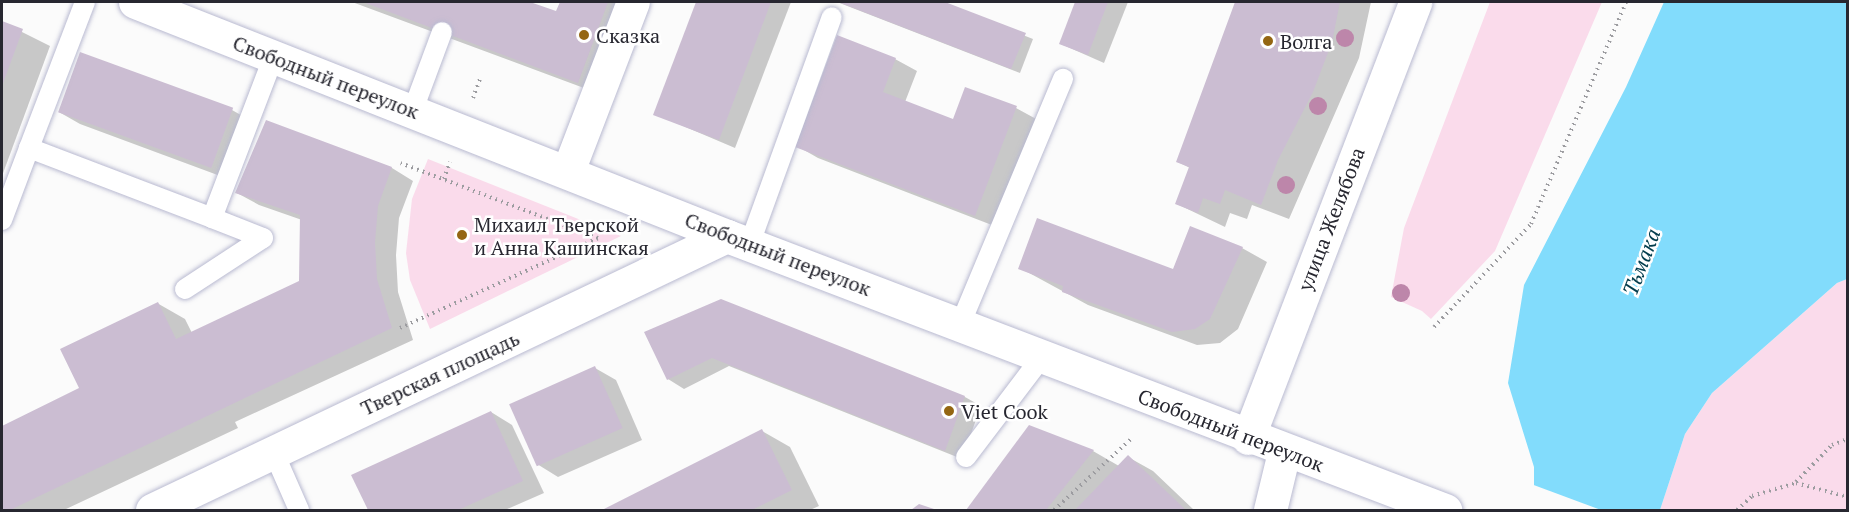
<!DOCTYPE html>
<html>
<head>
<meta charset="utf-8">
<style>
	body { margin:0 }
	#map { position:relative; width:1849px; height:512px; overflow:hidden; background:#fbfbfb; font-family:"PT Serif",serif }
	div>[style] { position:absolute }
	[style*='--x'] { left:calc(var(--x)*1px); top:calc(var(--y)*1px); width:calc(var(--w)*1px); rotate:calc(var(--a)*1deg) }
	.green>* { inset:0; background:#fadbeb }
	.water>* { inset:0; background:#82dcfc }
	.pier>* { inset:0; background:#fbfbfb }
	.shadow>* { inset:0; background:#0003 }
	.building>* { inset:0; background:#cbbdd2; transform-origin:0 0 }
	.path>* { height:4px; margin-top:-2px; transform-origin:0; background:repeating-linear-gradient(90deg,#9c9ca0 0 1.5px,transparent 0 6px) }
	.roads { filter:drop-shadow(0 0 2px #b9bad1) drop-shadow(0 0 2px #b9bad1) }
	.lane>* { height:20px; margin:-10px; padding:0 10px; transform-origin:10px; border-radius:10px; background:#fff }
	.street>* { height:33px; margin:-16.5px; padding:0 16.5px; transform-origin:16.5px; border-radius:16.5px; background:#fff }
	.secondary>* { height:33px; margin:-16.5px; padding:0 16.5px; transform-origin:16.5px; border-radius:16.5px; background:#fff }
	.trees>* { width:18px; height:18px; margin:-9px; border-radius:50%; background:#bd86aa }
	.dots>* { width:16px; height:16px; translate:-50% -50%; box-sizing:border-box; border:3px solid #fff; border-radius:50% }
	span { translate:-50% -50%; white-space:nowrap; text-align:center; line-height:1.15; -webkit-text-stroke:5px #fff; paint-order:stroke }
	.poi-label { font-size:20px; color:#272730 }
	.left { translate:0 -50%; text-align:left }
	.street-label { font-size:20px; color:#272730 }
	.water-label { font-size:21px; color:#033d4d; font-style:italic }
	.frame { position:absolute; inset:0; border:3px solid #272730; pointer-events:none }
</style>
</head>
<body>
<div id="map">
	<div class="green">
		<div style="clip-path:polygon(1490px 2px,1602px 2px,1495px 251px,1431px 319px,1422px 311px,1391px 297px,1404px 228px)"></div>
		<div style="clip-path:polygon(428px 159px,621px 236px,430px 329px,410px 280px,406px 253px,412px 199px)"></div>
		<div style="clip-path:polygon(1847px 279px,1847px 510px,1660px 510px,1685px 434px,1712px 393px,1837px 283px)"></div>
	</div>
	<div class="water">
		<div style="clip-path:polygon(1664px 2px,1847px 2px,1847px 279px,1837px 283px,1712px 393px,1685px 434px,1660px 510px,1534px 510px,1534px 467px,1508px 383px,1524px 285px,1626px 87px)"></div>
	</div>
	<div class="pier">
		<div style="clip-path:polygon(1531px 484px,1601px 510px,1531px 510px)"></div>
	</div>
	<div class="shadow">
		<div style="clip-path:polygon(352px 2px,526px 2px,557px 13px,561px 2px,634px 2px,600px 94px)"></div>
		<div style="clip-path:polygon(697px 2px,791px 2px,735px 148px,655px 114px)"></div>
		<div style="clip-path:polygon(837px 2px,941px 2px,1033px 39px,1020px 73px)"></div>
		<div style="clip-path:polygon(1077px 2px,1128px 2px,1104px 63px,1061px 44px)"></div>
		<div style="clip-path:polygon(1237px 2px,1371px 2px,1359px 58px,1289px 219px,1252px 205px,1247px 219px,1230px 213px,1225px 227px,1177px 204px,1190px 168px,1178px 162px)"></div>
		<div style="clip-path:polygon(2px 22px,50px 46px,2px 176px)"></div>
		<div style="clip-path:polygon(895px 59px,917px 71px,905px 102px,953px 121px,1016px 108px,1038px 120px,997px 227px,818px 158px,797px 146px)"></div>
		<div style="clip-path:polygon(232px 110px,253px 122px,231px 180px,80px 124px,59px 112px)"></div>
		<div style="clip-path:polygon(267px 122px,392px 168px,413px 181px,399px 218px,396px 255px,398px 292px,413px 340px,235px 422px,238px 428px,64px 510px,2px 510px,2px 429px,81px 388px,157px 303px,185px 319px,192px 333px,301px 282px,302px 220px,259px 205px,237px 193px)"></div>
		<div style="clip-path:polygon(1242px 248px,1267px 262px,1238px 329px,1220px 343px,1197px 345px,1088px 305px,1020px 268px,1174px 271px)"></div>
		<div style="clip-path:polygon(646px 332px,965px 397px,981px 406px,962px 459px,729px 366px,684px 389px,668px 379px)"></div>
		<div style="clip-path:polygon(595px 368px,616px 380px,642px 440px,558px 477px,537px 464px)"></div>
		<div style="clip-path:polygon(491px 412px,512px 425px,544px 493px,505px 510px,369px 510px,353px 475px)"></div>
		<div style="clip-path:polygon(1029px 427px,1093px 451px,1119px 466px,1128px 457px,1153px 471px,1194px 510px,968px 510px)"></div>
		<div style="clip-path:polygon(762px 431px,790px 447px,819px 506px,810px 510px,605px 510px)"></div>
	</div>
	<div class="building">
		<div style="clip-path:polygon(363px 2px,530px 2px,556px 11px,560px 2px,608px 2px,578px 83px)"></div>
		<div style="clip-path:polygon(696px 2px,771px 2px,719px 140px,653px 115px)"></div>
		<div style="clip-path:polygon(838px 2px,945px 2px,1026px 33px,1011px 69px)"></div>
		<div style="clip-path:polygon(1075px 2px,1108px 2px,1088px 55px,1059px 44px)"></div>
		<div style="clip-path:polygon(1235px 2px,1340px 2px,1332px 42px,1313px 92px,1278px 160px,1261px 205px,1225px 190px,1220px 204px,1203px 198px,1198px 213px,1175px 204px,1189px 167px,1176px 162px)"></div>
		<div style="clip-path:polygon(2px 21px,23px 29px,2px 86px)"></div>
		<div style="clip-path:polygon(837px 35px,896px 58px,883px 92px,953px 119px,965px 87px,1017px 106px,975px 216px,795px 147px)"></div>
		<div style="left:80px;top:52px;width:163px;height:64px;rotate:20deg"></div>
		<div style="clip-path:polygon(266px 120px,392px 167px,378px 206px,375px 242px,377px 279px,392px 328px,10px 510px,2px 510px,2px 426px,79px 388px,60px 349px,158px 302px,176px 339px,299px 281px,300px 215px,235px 193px)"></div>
		<div style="clip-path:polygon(1037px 218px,1173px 269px,1190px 226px,1243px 247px,1210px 319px,1195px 329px,1172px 332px,1062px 292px,1063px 286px,1018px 269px)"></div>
		<div style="clip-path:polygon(721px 299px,965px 396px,945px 451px,712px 358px,667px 380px,644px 332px)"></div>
		<div style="left:595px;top:366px;width:68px;height:94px;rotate:66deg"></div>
		<div style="clip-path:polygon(491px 411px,523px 481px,458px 510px,368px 510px,351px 475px)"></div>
		<div style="clip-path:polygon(1029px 425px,1094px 450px,1046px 510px,966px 510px)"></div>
		<div style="clip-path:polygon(762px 429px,792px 490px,752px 510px,602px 510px)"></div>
		<div style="clip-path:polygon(1128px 455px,1186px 510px,1075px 510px)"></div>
		<div style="clip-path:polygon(919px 504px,937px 510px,911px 510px)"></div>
	</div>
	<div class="path">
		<div style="--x:473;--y:98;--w:23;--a:-70"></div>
		<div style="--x:444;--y:179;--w:18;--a:-71"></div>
		<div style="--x:1434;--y:327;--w:141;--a:-46.7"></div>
		<div style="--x:1531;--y:224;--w:241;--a:-66.8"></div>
		<div style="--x:400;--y:328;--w:217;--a:-24.4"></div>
		<div style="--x:598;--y:238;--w:211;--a:-159.2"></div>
		<div style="--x:1796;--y:482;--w:52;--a:-45.8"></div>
		<div style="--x:1832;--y:445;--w:17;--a:-21"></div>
		<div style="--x:1054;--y:510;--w:106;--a:-42.7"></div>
		<div style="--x:1737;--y:510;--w:21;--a:-43"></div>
		<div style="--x:1752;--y:496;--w:46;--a:-16.5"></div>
		<div style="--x:1796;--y:483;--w:54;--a:15.1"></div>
	</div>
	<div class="roads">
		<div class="lane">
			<div style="--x:85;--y:2;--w:156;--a:111"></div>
			<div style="--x:29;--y:148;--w:196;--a:20.9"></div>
			<div style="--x:413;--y:110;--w:83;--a:-69.6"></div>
			<div style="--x:2;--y:220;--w:77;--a:-69.4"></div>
			<div style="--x:750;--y:243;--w:240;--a:-70.1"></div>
			<div style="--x:185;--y:289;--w:93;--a:-33.2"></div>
			<div style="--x:263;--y:238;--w:55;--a:-158.6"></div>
			<div style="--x:212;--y:218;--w:173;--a:-69.1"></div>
			<div style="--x:960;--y:325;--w:267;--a:-67.3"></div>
			<div style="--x:274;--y:453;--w:62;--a:66.3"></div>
			<div style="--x:966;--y:457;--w:126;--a:-52.8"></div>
		</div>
		<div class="street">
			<div style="--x:568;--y:171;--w:181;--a:-69"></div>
			<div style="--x:152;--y:510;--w:637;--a:-25.48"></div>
			<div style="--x:1270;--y:510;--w:60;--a:-76.4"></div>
		</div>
		<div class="secondary">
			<div style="--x:135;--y:2;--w:637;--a:21.57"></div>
			<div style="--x:727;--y:236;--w:769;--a:20.89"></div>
			<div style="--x:1248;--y:438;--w:467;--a:-69"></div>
		</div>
	</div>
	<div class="trees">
		<div style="left:1345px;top:38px"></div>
		<div style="left:1318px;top:106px"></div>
		<div style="left:1286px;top:185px"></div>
		<div style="left:1401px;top:293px"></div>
	</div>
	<div class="dots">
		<div style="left:584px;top:35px;background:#946613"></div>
		<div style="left:1268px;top:41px;background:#946613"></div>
		<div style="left:462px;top:235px;background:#946613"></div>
		<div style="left:949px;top:411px;background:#946613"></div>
	</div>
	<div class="poi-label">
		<span class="left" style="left:596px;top:35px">Сказка</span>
		<span class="left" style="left:1280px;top:41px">Волга</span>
		<span class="left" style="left:474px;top:236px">Михаил Тверской<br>и Анна Кашинская</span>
		<span class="left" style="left:961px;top:411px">Viet Cook</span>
	</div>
	<div class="street-label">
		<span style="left:326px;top:77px;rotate:21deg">Свободный переулок</span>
		<span style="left:1331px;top:219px;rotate:-69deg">улица Желябова</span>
		<span style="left:778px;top:254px;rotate:21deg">Свободный переулок</span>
		<span style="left:440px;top:373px;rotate:-25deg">Тверская площадь</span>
		<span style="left:1231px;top:430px;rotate:21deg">Свободный переулок</span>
	</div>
	<div class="water-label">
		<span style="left:1641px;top:262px;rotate:-69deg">Тьмака</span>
	</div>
	<div class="frame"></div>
</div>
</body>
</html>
